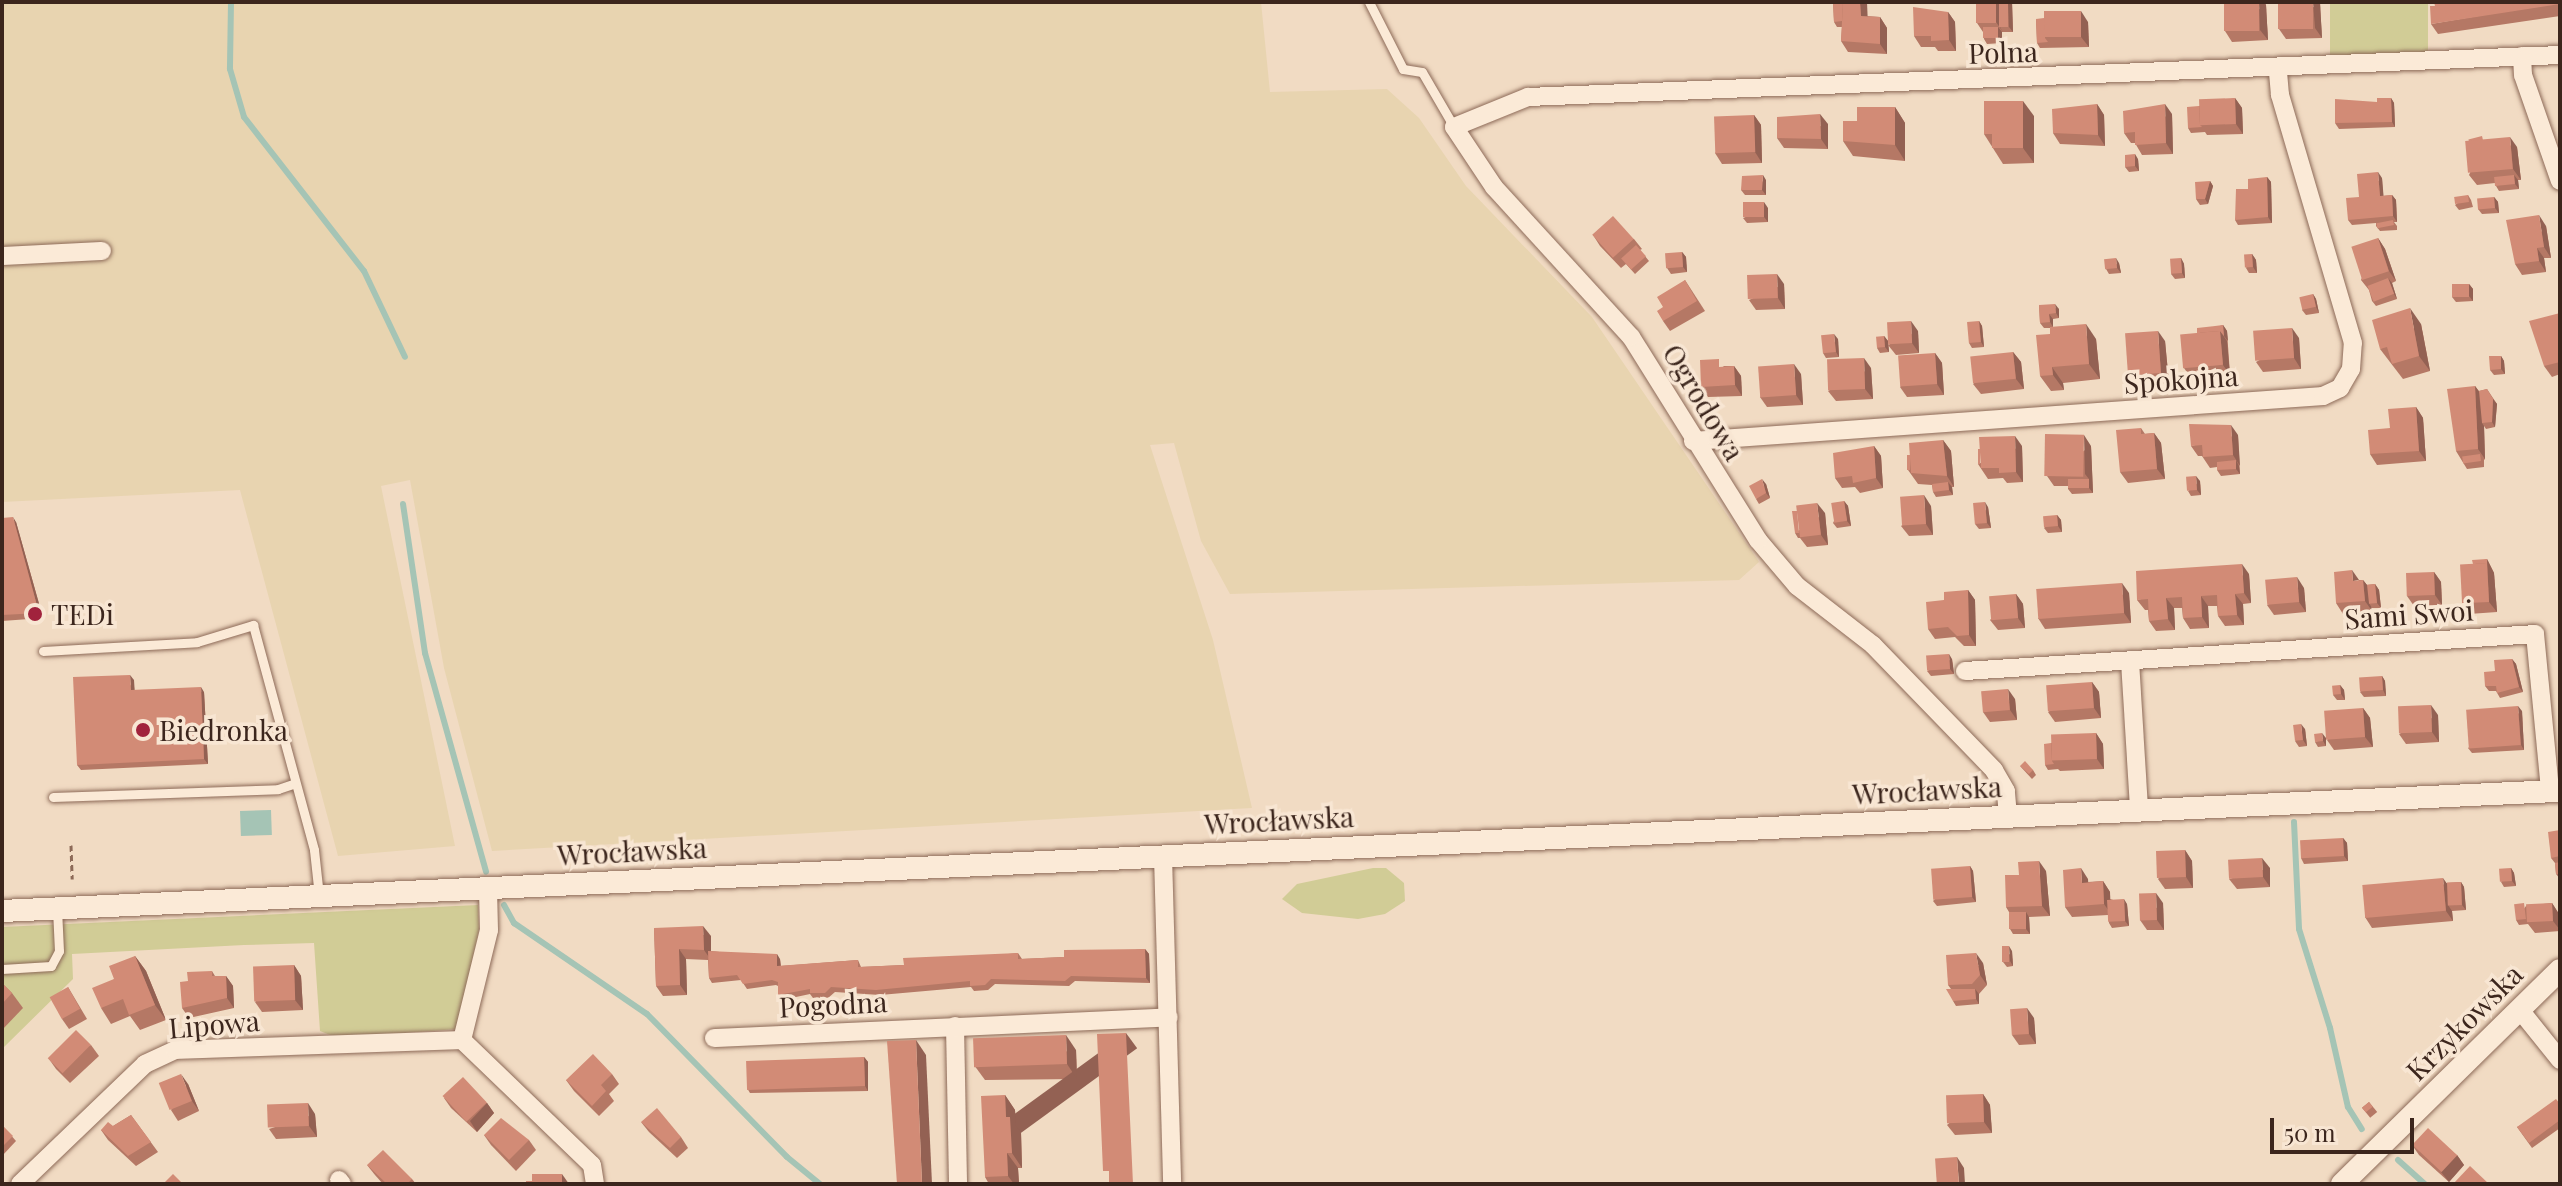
<!DOCTYPE html>
<html>
<head>
<meta charset="utf-8">
<style>
	body { margin:0 }
	#map { position:relative; width:2562px; height:1186px; overflow:hidden; background:#f1dbc3; font-family:"Playfair Display",serif }
	div>[style] { position:absolute }
	[style*='--x'] { left:calc(var(--x)*1px); top:calc(var(--y)*1px); width:calc(var(--w)*1px); rotate:calc(var(--a)*1deg) }
	.farmland>* { inset:0; background:#e8d4b0 }
	.green>* { inset:0; background:#d1cc96; transform-origin:0 0 }
	.water>* { inset:0; background:#a5c4b5; transform-origin:0 0 }
	.stream>* { height:6px; margin:-3px; padding:0 3px; transform-origin:3px; border-radius:3px; background:#a5c4b5 }
	.path>* { height:3px; margin-top:-1.5px; transform-origin:0; background:repeating-linear-gradient(90deg,#8d6a58 0 6px,transparent 0 10px) }
	.roads { filter:drop-shadow(0 0 2px #8d6a58) drop-shadow(0 0 2px #8d6a58) }
	.service>* { height:9px; margin:-4.5px; padding:0 4.5px; transform-origin:4.5px; border-radius:4.5px; background:#fbead7 }
	.minor>* { height:18px; margin:-9px; padding:0 9px; transform-origin:9px; border-radius:9px; background:#fbead7 }
	.tertiary>* { height:22px; margin:-11px; padding:0 11px; transform-origin:11px; border-radius:11px; background:#fbead7 }
	.wall>* { inset:0; background:#b57865; transform-origin:0 0 }
	.shaded-wall>* { inset:0; background:#936153; transform-origin:0 0 }
	.building>* { inset:0; background:#d28b76; transform-origin:0 0 }
	.dots>* { width:22px; height:22px; translate:-50% -50%; box-sizing:border-box; border:4px solid #f8e6d3; border-radius:50% }
	span { translate:-50% -50%; white-space:nowrap; text-align:center; line-height:1.15; -webkit-text-stroke:7px #f8e6d3; paint-order:stroke }
	.street-label { font-size:28px; color:#3c261d }
	.poi-label { font-size:28px; color:#3c261d }
	.left { translate:0 -50%; text-align:left }
	.frame { position:absolute; inset:0; border:4px solid #3c261d; pointer-events:none }
	.scale { position:absolute; left:2270px; top:1118px; width:144px; height:36px; box-sizing:border-box; border:4px solid #3c261d; border-top:0; padding-left:10px; font-size:24px; line-height:28px; white-space:nowrap; color:#3c261d; -webkit-text-stroke:6px #f8e6d3; paint-order:stroke }
</style>
</head>
<body>
<div id="map">
	<div class="farmland">
		<div style="clip-path:polygon(2px 2px,1261px 2px,1270px 92px,1387px 89px,1419px 118px,1466px 186px,1592px 317px,1759px 562px,1739px 580px,1230px 594px,1201px 541px,1174px 443px,1150px 445px,1213px 640px,1252px 808px,492px 851px,444px 668px,410px 480px,381px 486px,455px 846px,338px 856px,240px 490px,2px 502px)"></div>
	</div>
	<div class="green">
		<div style="left:2330px;top:2px;width:98px;height:53px"></div>
		<div style="clip-path:polygon(1373px 868px,1386px 868px,1404px 883px,1405px 901px,1385px 914px,1358px 919px,1302px 913px,1282px 899px,1297px 884px)"></div>
		<div style="clip-path:polygon(478px 905px,479px 930px,457px 1029px,338px 1038px,320px 1031px,314px 943px,244px 945px,72px 954px,73px 979px,2px 1049px,2px 927px)"></div>
	</div>
	<div class="water">
		<div style="left:271px;top:810px;width:25px;height:31px;rotate:88deg"></div>
	</div>
	<div class="stream">
		<div style="--x:231;--y:2;--w:67;--a:90.9"></div>
		<div style="--x:230;--y:69;--w:50;--a:73.7"></div>
		<div style="--x:244;--y:117;--w:195;--a:52.1"></div>
		<div style="--x:364;--y:271;--w:95;--a:64.5"></div>
		<div style="--x:403;--y:504;--w:151;--a:81.6"></div>
		<div style="--x:425;--y:653;--w:227;--a:74.4"></div>
		<div style="--x:2294;--y:822;--w:107;--a:87.3"></div>
		<div style="--x:2299;--y:929;--w:104;--a:72.6"></div>
		<div style="--x:2330;--y:1028;--w:81;--a:77.2"></div>
		<div style="--x:2348;--y:1107;--w:26;--a:58"></div>
		<div style="--x:504;--y:905;--w:21;--a:61"></div>
		<div style="--x:514;--y:923;--w:161;--a:34.4"></div>
		<div style="--x:647;--y:1014;--w:200;--a:45.6"></div>
		<div style="--x:787;--y:1157;--w:43;--a:39.3"></div>
		<div style="--x:2398;--y:1160;--w:36;--a:42"></div>
	</div>
	<div class="path">
		<div style="--x:71;--y:845;--w:34;--a:88"></div>
	</div>
	<div class="roads">
		<div class="service">
			<div style="--x:1369;--y:2;--w:75;--a:63.1"></div>
			<div style="--x:1403;--y:69;--w:19;--a:9"></div>
			<div style="--x:1422;--y:72;--w:64;--a:59.8"></div>
			<div style="--x:43;--y:651;--w:154;--a:-3.3"></div>
			<div style="--x:197;--y:642;--w:59;--a:-16.9"></div>
			<div style="--x:253;--y:625;--w:233;--a:74.8"></div>
			<div style="--x:314;--y:850;--w:46;--a:83.8"></div>
			<div style="--x:53;--y:797;--w:225;--a:-2"></div>
			<div style="--x:278;--y:789;--w:18;--a:-19"></div>
			<div style="--x:2;--y:969;--w:49;--a:-3.5"></div>
			<div style="--x:51;--y:966;--w:17;--a:-62"></div>
			<div style="--x:59;--y:951;--w:42;--a:-92.7"></div>
		</div>
		<div class="minor">
			<div style="--x:2522;--y:56;--w:19;--a:87"></div>
			<div style="--x:2523;--y:75;--w:112;--a:70.8"></div>
			<div style="--x:2;--y:256;--w:100;--a:-2.9"></div>
			<div style="--x:1693;--y:441;--w:632;--a:-4.09"></div>
			<div style="--x:2323;--y:396;--w:19;--a:-25"></div>
			<div style="--x:2340;--y:388;--w:22;--a:-60"></div>
			<div style="--x:2351;--y:369;--w:26;--a:-86"></div>
			<div style="--x:2353;--y:343;--w:259;--a:-106.4"></div>
			<div style="--x:2280;--y:95;--w:24;--a:-95"></div>
			<div style="--x:2130;--y:661;--w:149;--a:86.5"></div>
			<div style="--x:1965;--y:671;--w:571;--a:-3.71"></div>
			<div style="--x:2535;--y:634;--w:158;--a:84.5"></div>
			<div style="--x:2008;--y:816;--w:25;--a:-95"></div>
			<div style="--x:2006;--y:791;--w:24;--a:-120"></div>
			<div style="--x:1994;--y:770;--w:174;--a:-134.1"></div>
			<div style="--x:1873;--y:645;--w:96;--a:-142.2"></div>
			<div style="--x:1797;--y:586;--w:60;--a:-130.3"></div>
			<div style="--x:1758;--y:540;--w:239;--a:-122"></div>
			<div style="--x:1631;--y:337;--w:203;--a:-132.4"></div>
			<div style="--x:1494;--y:187;--w:72;--a:-123.7"></div>
			<div style="--x:1454;--y:127;--w:80;--a:-22.1"></div>
			<div style="--x:1528;--y:97;--w:1033;--a:-2.33"></div>
			<div style="--x:1163;--y:856;--w:328;--a:88.4"></div>
			<div style="--x:2520;--y:1010;--w:64;--a:51.3"></div>
			<div style="--x:955;--y:1026;--w:158;--a:88.9"></div>
			<div style="--x:714;--y:1038;--w:455;--a:-2.6"></div>
			<div style="--x:462;--y:1040;--w:113;--a:-76.2"></div>
			<div style="--x:489;--y:930;--w:42;--a:-91.4"></div>
			<div style="--x:339;--y:1180;--w:5;--a:53"></div>
			<div style="--x:20;--y:1184;--w:173;--a:-43.8"></div>
			<div style="--x:145;--y:1064;--w:33;--a:-25"></div>
			<div style="--x:175;--y:1050;--w:287;--a:-2"></div>
			<div style="--x:462;--y:1040;--w:180;--a:43.9"></div>
			<div style="--x:592;--y:1165;--w:19;--a:81"></div>
		</div>
		<div class="tertiary">
			<div style="--x:2;--y:911;--w:2561;--a:-2.69"></div>
			<div style="--x:2342;--y:1184;--w:305;--a:-44.5"></div>
		</div>
	</div>
	<div class="wall">
		<div style="clip-path:polygon(1833px 2px,1867px 2px,1867px 16px,1880px 17px,1887px 28px,1887px 54px,1848px 52px,1841px 41px,1842px 27px,1837px 27px,1834px 22px)"></div>
		<div style="clip-path:polygon(2012px 2px,2013px 32px,2002px 32px,2002px 43px,1987px 44px,1984px 39px,1983px 32px,1977px 23px)"></div>
		<div style="clip-path:polygon(2560px 2px,2560px 16px,2438px 34px,2431px 24px)"></div>
		<div style="clip-path:polygon(2320px 3px,2322px 38px,2286px 39px,2279px 29px)"></div>
		<div style="clip-path:polygon(2266px 5px,2268px 40px,2232px 42px,2225px 31px)"></div>
		<div style="clip-path:polygon(1948px 12px,1955px 22px,1956px 51px,1938px 51px,1935px 47px,1921px 47px,1914px 36px)"></div>
		<div style="clip-path:polygon(2036px 19px,2088px 22px,2089px 47px,2040px 48px,2037px 43px)"></div>
		<div style="clip-path:polygon(2235px 98px,2242px 108px,2243px 134px,2207px 135px,2205px 132px,2191px 133px,2188px 128px,2199px 106px)"></div>
		<div style="clip-path:polygon(2391px 98px,2394px 103px,2395px 127px,2339px 129px,2335px 123px,2377px 102px)"></div>
		<div style="clip-path:polygon(2097px 104px,2104px 115px,2105px 146px,2060px 144px,2053px 133px)"></div>
		<div style="clip-path:polygon(1895px 107px,1905px 123px,1905px 161px,1853px 156px,1843px 141px,1857px 121px)"></div>
		<div style="clip-path:polygon(2172px 114px,2173px 154px,2142px 155px,2135px 143px,2131px 143px,2124px 133px)"></div>
		<div style="clip-path:polygon(1754px 115px,1761px 125px,1762px 163px,1722px 164px,1715px 153px)"></div>
		<div style="clip-path:polygon(2034px 116px,2034px 163px,2003px 164px,1984px 134px)"></div>
		<div style="clip-path:polygon(1828px 124px,1828px 149px,1784px 148px,1777px 138px)"></div>
		<div style="clip-path:polygon(2485px 140px,2517px 147px,2521px 180px,2518px 180px,2519px 189px,2499px 191px,2496px 186px,2495px 183px,2477px 185px,2469px 175px)"></div>
		<div style="clip-path:polygon(2138px 159px,2139px 171px,2129px 172px,2125px 167px)"></div>
		<div style="clip-path:polygon(2267px 177px,2271px 182px,2272px 223px,2238px 225px,2235px 220px,2248px 189px)"></div>
		<div style="clip-path:polygon(2382px 178px,2383px 196px,2392px 195px,2396px 200px,2397px 222px,2394px 222px,2397px 226px,2397px 230px,2380px 231px,2376px 226px,2376px 223px,2352px 225px,2348px 220px,2359px 197px)"></div>
		<div style="clip-path:polygon(1766px 180px,1766px 195px,1745px 195px,1741px 190px)"></div>
		<div style="clip-path:polygon(2210px 181px,2213px 186px,2208px 204px,2200px 205px,2196px 199px)"></div>
		<div style="clip-path:polygon(2468px 195px,2471px 200px,2473px 207px,2459px 210px,2455px 205px)"></div>
		<div style="clip-path:polygon(2494px 197px,2498px 202px,2499px 213px,2482px 214px,2478px 209px)"></div>
		<div style="clip-path:polygon(1768px 208px,1768px 222px,1747px 223px,1743px 218px)"></div>
		<div style="clip-path:polygon(2546px 226px,2551px 258px,2544px 258px,2546px 272px,2522px 275px,2515px 264px)"></div>
		<div style="clip-path:polygon(1593px 235px,1634px 239px,1642px 249px,1640px 250px,1649px 261px,1635px 274px,1626px 264px,1621px 268px,1600px 246px)"></div>
		<div style="clip-path:polygon(2378px 238px,2385px 249px,2396px 281px,2392px 283px,2397px 299px,2376px 306px,2372px 301px,2369px 290px,2361px 280px)"></div>
		<div style="clip-path:polygon(1682px 252px,1686px 257px,1687px 272px,1671px 274px,1667px 268px)"></div>
		<div style="clip-path:polygon(2252px 254px,2256px 260px,2257px 273px,2249px 273px,2246px 268px)"></div>
		<div style="clip-path:polygon(2181px 258px,2184px 264px,2185px 278px,2175px 279px,2171px 274px)"></div>
		<div style="clip-path:polygon(2119px 263px,2121px 273px,2109px 274px,2106px 269px)"></div>
		<div style="clip-path:polygon(1685px 280px,1705px 311px,1670px 331px,1663px 321px,1663px 307px)"></div>
		<div style="clip-path:polygon(1784px 284px,1785px 309px,1756px 310px,1749px 300px)"></div>
		<div style="clip-path:polygon(2469px 284px,2473px 289px,2473px 301px,2456px 302px,2452px 297px)"></div>
		<div style="clip-path:polygon(2313px 294px,2316px 299px,2319px 313px,2306px 315px,2302px 310px)"></div>
		<div style="clip-path:polygon(2039px 305px,2059px 309px,2059px 318px,2053px 319px,2053px 327px,2096px 339px,2100px 379px,2063px 383px,2064px 390px,2051px 391px,2040px 376px,2050px 334px,2050px 328px,2044px 328px,2040px 323px)"></div>
		<div style="clip-path:polygon(2560px 313px,2560px 374px,2552px 377px,2544px 366px)"></div>
		<div style="clip-path:polygon(1979px 321px,1982px 326px,1984px 347px,1972px 348px,1969px 343px)"></div>
		<div style="clip-path:polygon(2421px 324px,2430px 371px,2403px 379px,2380px 349px)"></div>
		<div style="clip-path:polygon(2223px 325px,2227px 331px,2230px 375px,2191px 378px,2184px 368px,2197px 333px)"></div>
		<div style="clip-path:polygon(1918px 331px,1919px 353px,1896px 355px,1888px 345px)"></div>
		<div style="clip-path:polygon(1884px 336px,1888px 341px,1889px 352px,1880px 353px,1877px 348px)"></div>
		<div style="clip-path:polygon(2299px 338px,2301px 369px,2263px 372px,2256px 362px)"></div>
		<div style="clip-path:polygon(1838px 339px,1839px 357px,1826px 358px,1823px 353px)"></div>
		<div style="clip-path:polygon(2165px 341px,2169px 383px,2136px 386px,2129px 375px)"></div>
		<div style="clip-path:polygon(2013px 352px,2021px 362px,2024px 389px,1981px 394px,1973px 384px)"></div>
		<div style="clip-path:polygon(1935px 353px,1942px 363px,1944px 395px,1907px 397px,1900px 387px)"></div>
		<div style="clip-path:polygon(2501px 356px,2504px 361px,2505px 374px,2494px 375px,2490px 370px)"></div>
		<div style="clip-path:polygon(1724px 366px,1734px 366px,1741px 376px,1742px 396px,1708px 397px,1701px 387px)"></div>
		<div style="clip-path:polygon(1871px 368px,1873px 399px,1836px 401px,1828px 391px)"></div>
		<div style="clip-path:polygon(1801px 374px,1803px 405px,1767px 407px,1760px 397px)"></div>
		<div style="clip-path:polygon(2475px 386px,2479px 391px,2487px 389px,2497px 404px,2495px 427px,2486px 429px,2484px 426px,2485px 459px,2484px 460px,2484px 467px,2467px 469px,2456px 451px)"></div>
		<div style="clip-path:polygon(2416px 407px,2423px 418px,2426px 461px,2377px 465px,2370px 454px,2390px 428px)"></div>
		<div style="clip-path:polygon(2141px 428px,2145px 434px,2154px 433px,2161px 443px,2165px 479px,2128px 483px,2120px 472px)"></div>
		<div style="clip-path:polygon(2238px 435px,2240px 474px,2221px 476px,2217px 470px,2217px 467px,2210px 468px,2202px 456px,2198px 456px,2191px 446px)"></div>
		<div style="clip-path:polygon(1943px 440px,1951px 451px,1954px 487px,1952px 487px,1953px 495px,1936px 497px,1933px 492px,1932px 485px,1918px 484px,1908px 470px,1910px 455px)"></div>
		<div style="clip-path:polygon(1874px 446px,1881px 456px,1883px 488px,1860px 493px,1855px 487px,1842px 488px,1835px 478px)"></div>
		<div style="clip-path:polygon(2022px 446px,2023px 482px,2007px 483px,2003px 478px,1988px 479px,1978px 464px)"></div>
		<div style="clip-path:polygon(2091px 446px,2093px 493px,2072px 494px,2068px 489px,2068px 486px,2054px 486px,2047px 476px)"></div>
		<div style="clip-path:polygon(2200px 481px,2201px 495px,2191px 496px,2188px 491px)"></div>
		<div style="clip-path:polygon(1766px 484px,1770px 498px,1759px 504px,1756px 499px)"></div>
		<div style="clip-path:polygon(1844px 501px,1848px 506px,1851px 526px,1837px 528px,1833px 523px)"></div>
		<div style="clip-path:polygon(1931px 506px,1933px 535px,1909px 536px,1901px 526px)"></div>
		<div style="clip-path:polygon(1988px 507px,1991px 528px,1979px 529px,1975px 524px)"></div>
		<div style="clip-path:polygon(1825px 513px,1828px 545px,1807px 547px,1800px 538px,1798px 538px,1795px 533px)"></div>
		<div style="clip-path:polygon(2057px 515px,2061px 520px,2062px 532px,2048px 533px,2044px 528px)"></div>
		<div style="clip-path:polygon(2px 518px,16px 522px,43px 618px,2px 621px)"></div>
		<div style="clip-path:polygon(2487px 559px,2494px 573px,2497px 612px,2469px 614px,2462px 604px,2473px 564px)"></div>
		<div style="clip-path:polygon(2434px 572px,2441px 582px,2442px 605px,2414px 606px,2407px 596px)"></div>
		<div style="clip-path:polygon(2249px 574px,2251px 603px,2243px 604px,2244px 625px,2225px 626px,2218px 616px,2217px 606px,2208px 606px,2209px 628px,2190px 629px,2183px 618px,2182px 608px,2174px 608px,2175px 630px,2156px 631px,2149px 621px,2148px 610px,2145px 610px,2137px 600px)"></div>
		<div style="clip-path:polygon(2359px 580px,2363px 580px,2367px 585px,2375px 584px,2379px 590px,2381px 608px,2372px 608px,2372px 611px,2343px 614px,2336px 603px)"></div>
		<div style="clip-path:polygon(2304px 588px,2306px 612px,2274px 615px,2267px 605px)"></div>
		<div style="clip-path:polygon(1968px 590px,1975px 600px,1976px 646px,1964px 646px,1955px 637px,1935px 639px,1928px 629px,1944px 600px)"></div>
		<div style="clip-path:polygon(2129px 593px,2131px 623px,2045px 629px,2038px 618px)"></div>
		<div style="clip-path:polygon(2016px 594px,2023px 604px,2025px 628px,1998px 630px,1990px 620px)"></div>
		<div style="clip-path:polygon(1952px 659px,1954px 674px,1931px 676px,1927px 671px)"></div>
		<div style="clip-path:polygon(2512px 659px,2516px 664px,2523px 692px,2500px 698px,2496px 691px,2489px 691px,2485px 686px,2495px 671px)"></div>
		<div style="clip-path:polygon(2382px 676px,2385px 681px,2386px 696px,2364px 697px,2360px 692px)"></div>
		<div style="clip-path:polygon(134px 680px,134px 690px,204px 692px,208px 764px,81px 770px,77px 765px)"></div>
		<div style="clip-path:polygon(2092px 682px,2099px 692px,2101px 718px,2055px 722px,2048px 712px)"></div>
		<div style="clip-path:polygon(2340px 685px,2344px 690px,2345px 700px,2337px 700px,2333px 695px)"></div>
		<div style="clip-path:polygon(2015px 699px,2017px 720px,1990px 722px,1983px 712px)"></div>
		<div style="clip-path:polygon(2363px 708px,2370px 718px,2373px 747px,2334px 750px,2327px 740px)"></div>
		<div style="clip-path:polygon(2522px 711px,2524px 750px,2472px 753px,2468px 748px)"></div>
		<div style="clip-path:polygon(2438px 715px,2439px 742px,2406px 744px,2399px 734px)"></div>
		<div style="clip-path:polygon(2305px 729px,2307px 746px,2299px 747px,2295px 741px)"></div>
		<div style="clip-path:polygon(2096px 733px,2103px 744px,2104px 769px,2060px 771px,2058px 769px,2048px 770px,2045px 765px,2051px 743px)"></div>
		<div style="clip-path:polygon(2326px 738px,2326px 746px,2318px 747px,2315px 742px)"></div>
		<div style="clip-path:polygon(2020px 766px,2033px 770px,2036px 775px,2032px 779px)"></div>
		<div style="clip-path:polygon(2560px 830px,2560px 879px,2556px 874px,2555px 863px,2551px 858px)"></div>
		<div style="clip-path:polygon(2343px 838px,2347px 843px,2348px 861px,2304px 864px,2301px 858px)"></div>
		<div style="clip-path:polygon(2185px 850px,2192px 861px,2193px 888px,2165px 889px,2158px 879px)"></div>
		<div style="clip-path:polygon(1970px 866px,1973px 871px,1976px 902px,1937px 906px,1933px 901px)"></div>
		<div style="clip-path:polygon(2270px 868px,2270px 887px,2237px 889px,2229px 879px)"></div>
		<div style="clip-path:polygon(2511px 868px,2514px 873px,2516px 886px,2504px 887px,2501px 882px)"></div>
		<div style="clip-path:polygon(2046px 871px,2050px 916px,2029px 917px,2030px 934px,2013px 934px,2010px 929px,2009px 912px,2006px 907px)"></div>
		<div style="clip-path:polygon(2088px 879px,2088px 882px,2103px 881px,2110px 892px,2110px 899px,2127px 904px,2129px 926px,2112px 928px,2109px 923px,2108px 915px,2072px 917px,2065px 907px)"></div>
		<div style="clip-path:polygon(2461px 882px,2464px 887px,2466px 910px,2452px 911px,2453px 921px,2372px 928px,2365px 917px,2447px 883px)"></div>
		<div style="clip-path:polygon(2163px 903px,2164px 930px,2147px 930px,2140px 920px)"></div>
		<div style="clip-path:polygon(2552px 903px,2559px 914px,2560px 931px,2535px 933px,2528px 924px,2519px 925px,2516px 920px,2526px 906px)"></div>
		<div style="clip-path:polygon(654px 928px,711px 936px,711px 951px,780px 959px,781px 966px,858px 960px,861px 967px,904px 965px,1018px 953px,1022px 959px,1064px 957px,1145px 949px,1149px 954px,1150px 983px,1075px 981px,1069px 986px,995px 984px,988px 990px,974px 991px,971px 987px,880px 995px,835px 992px,828px 998px,813px 998px,810px 994px,782px 1000px,778px 995px,778px 986px,776px 985px,747px 989px,741px 980px,712px 983px,709px 978px,708px 960px,686px 959px,687px 995px,663px 996px,656px 986px)"></div>
		<div style="clip-path:polygon(2012px 951px,2013px 966px,2007px 967px,2003px 962px)"></div>
		<div style="clip-path:polygon(135px 956px,146px 971px,166px 1020px,140px 1030px,130px 1016px,111px 1024px,101px 1008px,114px 979px)"></div>
		<div style="clip-path:polygon(1983px 963px,1987px 985px,1979px 994px,1979px 1004px,1956px 1006px,1953px 1001px,1951px 989px,1948px 985px)"></div>
		<div style="clip-path:polygon(294px 965px,301px 976px,303px 1010px,262px 1012px,255px 1002px)"></div>
		<div style="clip-path:polygon(212px 971px,215px 976px,226px 976px,233px 986px,234px 1008px,189px 1018px,182px 1008px,188px 981px)"></div>
		<div style="clip-path:polygon(2px 983px,12px 993px,23px 1008px,2px 1030px)"></div>
		<div style="clip-path:polygon(68px 987px,87px 1019px,69px 1029px,62px 1019px)"></div>
		<div style="clip-path:polygon(2034px 1018px,2036px 1044px,2019px 1045px,2012px 1035px)"></div>
		<div style="clip-path:polygon(91px 1045px,99px 1056px,70px 1083px,56px 1069px,49px 1059px)"></div>
		<div style="clip-path:polygon(1076px 1050px,1077px 1079px,985px 1080px,974px 1065px)"></div>
		<div style="clip-path:polygon(864px 1057px,868px 1062px,868px 1091px,750px 1093px,747px 1088px)"></div>
		<div style="clip-path:polygon(612px 1074px,619px 1084px,609px 1094px,614px 1101px,599px 1116px,574px 1091px,566px 1080px)"></div>
		<div style="clip-path:polygon(188px 1084px,199px 1111px,178px 1121px,171px 1110px)"></div>
		<div style="clip-path:polygon(1983px 1094px,1990px 1105px,1992px 1133px,1955px 1135px,1947px 1125px)"></div>
		<div style="clip-path:polygon(1005px 1095px,1015px 1110px,1016px 1126px,1021px 1132px,1022px 1168px,1018px 1168px,1019px 1184px,989px 1184px,985px 1177px)"></div>
		<div style="clip-path:polygon(444px 1098px,487px 1103px,494px 1113px,477px 1132px,451px 1108px)"></div>
		<div style="left:2369px;top:1102px;width:13px;height:9px;rotate:51deg"></div>
		<div style="clip-path:polygon(2560px 1104px,2560px 1128px,2532px 1148px,2517px 1127px)"></div>
		<div style="clip-path:polygon(315px 1114px,317px 1137px,276px 1139px,269px 1129px)"></div>
		<div style="clip-path:polygon(131px 1115px,158px 1152px,136px 1166px,108px 1140px,101px 1130px,113px 1126px)"></div>
		<div style="clip-path:polygon(641px 1122px,681px 1137px,688px 1148px,677px 1158px,649px 1132px)"></div>
		<div style="clip-path:polygon(2px 1125px,16px 1141px,2px 1156px)"></div>
		<div style="clip-path:polygon(484px 1135px,529px 1140px,536px 1150px,516px 1171px,491px 1145px)"></div>
		<div style="clip-path:polygon(2412px 1145px,2457px 1155px,2464px 1165px,2449px 1182px,2419px 1155px)"></div>
		<div style="clip-path:polygon(367px 1165px,412px 1179px,416px 1184px,383px 1184px,375px 1175px)"></div>
	</div>
	<div class="shaded-wall">
		<div style="clip-path:polygon(1860px 2px,1867px 2px,1868px 26px,1861px 16px)"></div>
		<div style="clip-path:polygon(1996px 2px,2002px 2px,2000px 27px,2003px 32px,1996px 22px)"></div>
		<div style="clip-path:polygon(2008px 2px,2012px 2px,2013px 32px,2009px 27px)"></div>
		<div style="clip-path:polygon(2259px 2px,2265px 2px,2266px 5px,2268px 40px,2260px 30px)"></div>
		<div style="clip-path:polygon(2313px 2px,2320px 3px,2322px 38px,2315px 28px)"></div>
		<div style="clip-path:polygon(2081px 11px,2088px 22px,2089px 47px,2081px 37px)"></div>
		<div style="clip-path:polygon(1948px 12px,1955px 22px,1956px 51px,1949px 40px)"></div>
		<div style="clip-path:polygon(1880px 17px,1887px 28px,1887px 54px,1880px 44px)"></div>
		<div style="clip-path:polygon(1998px 27px,2002px 32px,2002px 43px,1998px 38px)"></div>
		<div style="clip-path:polygon(2235px 98px,2242px 108px,2243px 134px,2236px 124px)"></div>
		<div style="clip-path:polygon(2391px 98px,2394px 103px,2395px 127px,2392px 122px)"></div>
		<div style="clip-path:polygon(2023px 101px,2034px 116px,2034px 163px,2023px 148px)"></div>
		<div style="clip-path:polygon(2097px 104px,2104px 115px,2105px 146px,2098px 135px)"></div>
		<div style="clip-path:polygon(2165px 104px,2172px 114px,2173px 154px,2166px 143px)"></div>
		<div style="clip-path:polygon(1895px 107px,1905px 123px,1905px 161px,1895px 145px)"></div>
		<div style="clip-path:polygon(1820px 114px,1828px 124px,1828px 149px,1821px 139px)"></div>
		<div style="clip-path:polygon(1754px 115px,1761px 125px,1762px 163px,1755px 152px)"></div>
		<div style="clip-path:polygon(2510px 137px,2517px 147px,2521px 180px,2513px 169px)"></div>
		<div style="clip-path:polygon(2135px 154px,2138px 159px,2139px 171px,2135px 166px)"></div>
		<div style="clip-path:polygon(2378px 172px,2382px 178px,2384px 201px,2380px 196px)"></div>
		<div style="clip-path:polygon(1763px 175px,1766px 180px,1766px 195px,1762px 190px)"></div>
		<div style="clip-path:polygon(2514px 175px,2518px 180px,2519px 189px,2515px 184px)"></div>
		<div style="clip-path:polygon(2267px 177px,2271px 182px,2272px 223px,2268px 217px)"></div>
		<div style="clip-path:polygon(2210px 181px,2213px 186px,2208px 204px,2205px 199px)"></div>
		<div style="clip-path:polygon(2392px 195px,2396px 200px,2397px 222px,2393px 216px)"></div>
		<div style="clip-path:polygon(2494px 197px,2498px 202px,2499px 213px,2495px 208px)"></div>
		<div style="clip-path:polygon(1764px 202px,1768px 208px,1768px 222px,1764px 217px)"></div>
		<div style="clip-path:polygon(2539px 215px,2546px 226px,2551px 258px,2544px 247px)"></div>
		<div style="clip-path:polygon(2378px 238px,2385px 249px,2396px 281px,2389px 271px)"></div>
		<div style="clip-path:polygon(2537px 248px,2544px 258px,2546px 272px,2539px 261px)"></div>
		<div style="clip-path:polygon(1682px 252px,1686px 257px,1687px 272px,1683px 267px)"></div>
		<div style="clip-path:polygon(2252px 254px,2256px 260px,2257px 273px,2253px 267px)"></div>
		<div style="clip-path:polygon(2116px 258px,2119px 263px,2121px 273px,2117px 268px)"></div>
		<div style="clip-path:polygon(2181px 258px,2184px 264px,2185px 278px,2182px 273px)"></div>
		<div style="clip-path:polygon(1777px 274px,1784px 284px,1785px 309px,1778px 298px)"></div>
		<div style="clip-path:polygon(2388px 278px,2392px 283px,2397px 299px,2394px 294px)"></div>
		<div style="clip-path:polygon(2469px 284px,2473px 289px,2473px 301px,2469px 296px)"></div>
		<div style="clip-path:polygon(2313px 294px,2316px 299px,2319px 313px,2316px 307px)"></div>
		<div style="clip-path:polygon(2055px 304px,2059px 309px,2059px 318px,2056px 313px)"></div>
		<div style="clip-path:polygon(2410px 308px,2421px 324px,2430px 371px,2419px 356px)"></div>
		<div style="clip-path:polygon(2049px 314px,2053px 319px,2053px 327px,2050px 322px)"></div>
		<div style="clip-path:polygon(1911px 321px,1918px 331px,1919px 353px,1912px 343px)"></div>
		<div style="clip-path:polygon(1979px 321px,1982px 326px,1984px 347px,1981px 342px)"></div>
		<div style="clip-path:polygon(2086px 324px,2096px 339px,2100px 379px,2089px 364px)"></div>
		<div style="clip-path:polygon(2223px 325px,2227px 331px,2228px 341px,2224px 336px)"></div>
		<div style="clip-path:polygon(2292px 328px,2299px 338px,2301px 369px,2294px 358px)"></div>
		<div style="clip-path:polygon(2158px 331px,2165px 341px,2169px 383px,2161px 373px)"></div>
		<div style="clip-path:polygon(2220px 331px,2227px 341px,2230px 375px,2223px 365px)"></div>
		<div style="clip-path:polygon(1834px 334px,1838px 339px,1839px 357px,1836px 352px)"></div>
		<div style="clip-path:polygon(1884px 336px,1888px 341px,1889px 352px,1885px 347px)"></div>
		<div style="clip-path:polygon(2013px 352px,2021px 362px,2024px 389px,2016px 379px)"></div>
		<div style="clip-path:polygon(1935px 353px,1942px 363px,1944px 395px,1937px 384px)"></div>
		<div style="clip-path:polygon(2501px 356px,2504px 361px,2505px 374px,2501px 369px)"></div>
		<div style="clip-path:polygon(1864px 358px,1871px 368px,1873px 399px,1865px 389px)"></div>
		<div style="clip-path:polygon(1794px 364px,1801px 374px,1803px 405px,1796px 395px)"></div>
		<div style="clip-path:polygon(1734px 366px,1741px 376px,1742px 396px,1735px 385px)"></div>
		<div style="clip-path:polygon(2052px 367px,2063px 383px,2064px 390px,2053px 375px)"></div>
		<div style="clip-path:polygon(2475px 386px,2482px 396px,2482px 423px,2484px 426px,2485px 459px,2478px 449px)"></div>
		<div style="clip-path:polygon(2493px 399px,2497px 404px,2495px 427px,2492px 422px)"></div>
		<div style="clip-path:polygon(2416px 407px,2423px 418px,2426px 461px,2419px 451px)"></div>
		<div style="clip-path:polygon(2231px 425px,2238px 435px,2240px 466px,2233px 455px)"></div>
		<div style="clip-path:polygon(2154px 433px,2161px 443px,2165px 479px,2157px 469px)"></div>
		<div style="clip-path:polygon(2084px 435px,2091px 446px,2093px 493px,2089px 488px,2089px 479px,2085px 474px)"></div>
		<div style="clip-path:polygon(2015px 436px,2022px 446px,2023px 482px,2016px 472px)"></div>
		<div style="clip-path:polygon(1943px 440px,1951px 451px,1954px 487px,1947px 476px)"></div>
		<div style="clip-path:polygon(1874px 446px,1881px 456px,1883px 488px,1876px 478px)"></div>
		<div style="clip-path:polygon(2236px 460px,2239px 466px,2240px 474px,2236px 469px)"></div>
		<div style="clip-path:polygon(2196px 476px,2200px 481px,2201px 495px,2197px 490px)"></div>
		<div style="clip-path:polygon(1762px 479px,1766px 484px,1770px 498px,1766px 493px)"></div>
		<div style="clip-path:polygon(1948px 482px,1952px 487px,1953px 495px,1949px 490px)"></div>
		<div style="clip-path:polygon(1924px 495px,1931px 506px,1933px 535px,1926px 524px)"></div>
		<div style="clip-path:polygon(1844px 501px,1848px 506px,1851px 526px,1847px 521px)"></div>
		<div style="clip-path:polygon(1985px 502px,1988px 507px,1991px 528px,1987px 523px)"></div>
		<div style="clip-path:polygon(1817px 503px,1825px 513px,1828px 545px,1821px 535px)"></div>
		<div style="clip-path:polygon(2057px 515px,2061px 520px,2062px 532px,2058px 526px)"></div>
		<div style="clip-path:polygon(13px 517px,16px 522px,43px 618px,39px 613px)"></div>
		<div style="clip-path:polygon(2487px 559px,2494px 573px,2497px 612px,2489px 602px)"></div>
		<div style="clip-path:polygon(2242px 564px,2249px 574px,2251px 603px,2244px 593px)"></div>
		<div style="clip-path:polygon(2352px 570px,2359px 580px,2353px 581px)"></div>
		<div style="clip-path:polygon(2434px 572px,2441px 582px,2442px 605px,2435px 595px)"></div>
		<div style="clip-path:polygon(2297px 577px,2304px 588px,2306px 612px,2299px 602px)"></div>
		<div style="clip-path:polygon(2363px 580px,2371px 590px,2369px 603px,2372px 608px,2372px 611px,2365px 601px)"></div>
		<div style="clip-path:polygon(2122px 583px,2129px 593px,2131px 623px,2124px 613px)"></div>
		<div style="clip-path:polygon(2375px 584px,2379px 590px,2381px 608px,2377px 603px)"></div>
		<div style="clip-path:polygon(1968px 590px,1975px 600px,1976px 646px,1969px 635px)"></div>
		<div style="clip-path:polygon(2016px 594px,2023px 604px,2025px 628px,2018px 618px)"></div>
		<div style="clip-path:polygon(2235px 594px,2243px 604px,2244px 625px,2237px 615px)"></div>
		<div style="clip-path:polygon(2201px 596px,2208px 606px,2209px 628px,2202px 617px)"></div>
		<div style="clip-path:polygon(2166px 598px,2174px 608px,2175px 630px,2168px 619px)"></div>
		<div style="clip-path:polygon(1949px 654px,1952px 659px,1954px 674px,1950px 669px)"></div>
		<div style="clip-path:polygon(2512px 659px,2516px 664px,2523px 692px,2519px 687px)"></div>
		<div style="clip-path:polygon(130px 675px,134px 680px,135px 695px,131px 690px)"></div>
		<div style="clip-path:polygon(2382px 676px,2385px 681px,2386px 696px,2383px 690px)"></div>
		<div style="clip-path:polygon(2092px 682px,2099px 692px,2101px 718px,2094px 708px)"></div>
		<div style="clip-path:polygon(2340px 685px,2344px 690px,2345px 700px,2341px 694px)"></div>
		<div style="clip-path:polygon(201px 687px,204px 692px,208px 764px,204px 759px)"></div>
		<div style="clip-path:polygon(2008px 689px,2015px 699px,2017px 720px,2010px 710px)"></div>
		<div style="clip-path:polygon(2431px 705px,2438px 715px,2439px 742px,2432px 732px)"></div>
		<div style="clip-path:polygon(2518px 706px,2522px 711px,2524px 750px,2521px 745px)"></div>
		<div style="clip-path:polygon(2363px 708px,2370px 718px,2373px 747px,2365px 737px)"></div>
		<div style="clip-path:polygon(2301px 724px,2305px 729px,2307px 746px,2303px 740px)"></div>
		<div style="clip-path:polygon(2096px 733px,2103px 744px,2104px 769px,2097px 759px)"></div>
		<div style="clip-path:polygon(2322px 733px,2326px 738px,2326px 746px,2323px 741px)"></div>
		<div style="clip-path:polygon(2343px 838px,2347px 843px,2348px 861px,2344px 856px)"></div>
		<div style="clip-path:polygon(2185px 850px,2192px 861px,2193px 888px,2186px 877px)"></div>
		<div style="clip-path:polygon(2262px 858px,2270px 868px,2270px 887px,2263px 877px)"></div>
		<div style="clip-path:polygon(2039px 861px,2046px 871px,2050px 916px,2042px 906px)"></div>
		<div style="clip-path:polygon(1970px 866px,1973px 871px,1976px 902px,1972px 897px)"></div>
		<div style="clip-path:polygon(2081px 868px,2088px 879px,2089px 893px,2082px 883px)"></div>
		<div style="clip-path:polygon(2511px 868px,2514px 873px,2516px 886px,2512px 881px)"></div>
		<div style="clip-path:polygon(2443px 878px,2450px 888px,2448px 905px,2452px 911px,2453px 921px,2446px 911px)"></div>
		<div style="clip-path:polygon(2103px 881px,2110px 892px,2111px 914px,2104px 904px)"></div>
		<div style="clip-path:polygon(2461px 882px,2464px 887px,2466px 910px,2462px 905px)"></div>
		<div style="clip-path:polygon(2156px 893px,2163px 903px,2164px 930px,2157px 920px)"></div>
		<div style="clip-path:polygon(2124px 899px,2127px 904px,2129px 926px,2125px 921px)"></div>
		<div style="clip-path:polygon(2552px 903px,2559px 914px,2560px 930px,2553px 921px)"></div>
		<div style="clip-path:polygon(2026px 912px,2029px 917px,2030px 934px,2026px 929px)"></div>
		<div style="clip-path:polygon(703px 926px,711px 936px,711px 960px,704px 950px)"></div>
		<div style="clip-path:polygon(2009px 946px,2012px 951px,2013px 966px,2010px 961px)"></div>
		<div style="clip-path:polygon(679px 949px,686px 959px,687px 995px,680px 985px)"></div>
		<div style="clip-path:polygon(1145px 949px,1149px 954px,1150px 983px,1146px 978px)"></div>
		<div style="clip-path:polygon(1976px 953px,1983px 963px,1987px 985px,1980px 975px)"></div>
		<div style="clip-path:polygon(777px 954px,780px 959px,781px 971px,777px 966px)"></div>
		<div style="clip-path:polygon(135px 956px,146px 971px,166px 1020px,155px 1005px)"></div>
		<div style="clip-path:polygon(294px 965px,301px 976px,303px 1010px,295px 1000px)"></div>
		<div style="clip-path:polygon(226px 976px,233px 986px,234px 1008px,227px 998px)"></div>
		<div style="clip-path:polygon(1975px 989px,1979px 994px,1979px 1004px,1976px 999px)"></div>
		<div style="clip-path:polygon(2027px 1008px,2034px 1018px,2036px 1044px,2029px 1034px)"></div>
		<div style="left:1126px;top:1033px;width:19px;height:151px;rotate:54deg"></div>
		<div style="clip-path:polygon(1066px 1035px,1076px 1050px,1077px 1079px,1067px 1064px)"></div>
		<div style="clip-path:polygon(916px 1040px,926px 1055px,932px 1184px,922px 1184px)"></div>
		<div style="clip-path:polygon(864px 1057px,868px 1062px,868px 1091px,865px 1086px)"></div>
		<div style="clip-path:polygon(181px 1074px,188px 1084px,199px 1111px,192px 1101px)"></div>
		<div style="clip-path:polygon(1983px 1094px,1990px 1105px,1992px 1133px,1984px 1122px)"></div>
		<div style="clip-path:polygon(1005px 1095px,1015px 1110px,1016px 1126px,1021px 1132px,1022px 1168px,1012px 1153px,1006px 1117px)"></div>
		<div style="clip-path:polygon(308px 1103px,315px 1114px,317px 1137px,309px 1126px)"></div>
		<div style="clip-path:polygon(487px 1103px,494px 1113px,477px 1132px,470px 1121px)"></div>
		<div style="clip-path:polygon(1007px 1153px,1018px 1168px,1019px 1184px,1014px 1184px,1008px 1176px)"></div>
		<div style="clip-path:polygon(2457px 1155px,2464px 1165px,2449px 1182px,2441px 1172px)"></div>
		<div style="clip-path:polygon(1957px 1157px,1964px 1168px,1965px 1184px,1959px 1183px)"></div>
		<div style="clip-path:polygon(562px 1174px,569px 1184px,562px 1184px)"></div>
	</div>
	<div class="building">
		<div style="clip-path:polygon(1833px 2px,1843px 2px,1842px 21px,1834px 22px)"></div>
		<div style="clip-path:polygon(1843px 2px,1860px 2px,1861px 16px,1880px 17px,1880px 44px,1841px 41px)"></div>
		<div style="left:1976px;top:2px;width:20px;height:21px"></div>
		<div style="left:1999px;top:2px;width:9px;height:25px"></div>
		<div style="left:2224px;top:2px;width:35px;height:29px"></div>
		<div style="left:2278px;top:2px;width:35px;height:27px"></div>
		<div style="clip-path:polygon(2434px 2px,2560px 2px,2560px 4px,2431px 24px,2430px 6px,2435px 6px)"></div>
		<div style="clip-path:polygon(1913px 7px,1948px 12px,1949px 40px,1931px 41px,1931px 36px,1914px 36px)"></div>
		<div style="left:2081px;top:11px;width:26px;height:37px;rotate:90deg"></div>
		<div style="clip-path:polygon(2044px 18px,2045px 38px,2048px 42px,2037px 43px,2036px 19px)"></div>
		<div style="left:1998px;top:27px;width:11px;height:15px;rotate:90deg"></div>
		<div style="left:2235px;top:98px;width:26px;height:36px;rotate:88deg"></div>
		<div style="clip-path:polygon(2377px 98px,2391px 98px,2392px 122px,2335px 123px,2335px 99px,2377px 102px)"></div>
		<div style="clip-path:polygon(1984px 101px,2023px 101px,2023px 148px,1992px 148px,1992px 134px,1984px 134px)"></div>
		<div style="clip-path:polygon(2097px 104px,2098px 135px,2053px 133px,2052px 109px)"></div>
		<div style="clip-path:polygon(2165px 104px,2166px 143px,2135px 145px,2135px 132px,2124px 133px,2123px 111px)"></div>
		<div style="clip-path:polygon(2199px 106px,2200px 125px,2202px 127px,2188px 128px,2187px 107px)"></div>
		<div style="clip-path:polygon(1857px 107px,1895px 107px,1895px 145px,1843px 141px,1843px 121px,1857px 121px)"></div>
		<div style="clip-path:polygon(1820px 114px,1821px 139px,1777px 138px,1777px 117px)"></div>
		<div style="left:1754px;top:115px;width:37px;height:40px;rotate:88deg"></div>
		<div style="left:2482px;top:136px;width:4px;height:14px;rotate:76deg"></div>
		<div style="left:2510px;top:137px;width:32px;height:45px;rotate:85deg"></div>
		<div style="clip-path:polygon(2135px 154px,2135px 166px,2125px 167px,2125px 155px)"></div>
		<div style="clip-path:polygon(2378px 172px,2380px 196px,2392px 195px,2393px 216px,2348px 220px,2346px 198px,2359px 197px,2357px 174px)"></div>
		<div style="clip-path:polygon(1763px 175px,1762px 190px,1741px 190px,1742px 176px)"></div>
		<div style="left:2514px;top:175px;width:9px;height:20px;rotate:84deg"></div>
		<div style="clip-path:polygon(2267px 177px,2268px 217px,2235px 220px,2236px 189px,2248px 189px,2248px 179px)"></div>
		<div style="clip-path:polygon(2210px 181px,2205px 199px,2196px 199px,2195px 182px)"></div>
		<div style="left:2468px;top:195px;width:7px;height:14px;rotate:82deg"></div>
		<div style="left:2494px;top:197px;width:11px;height:17px;rotate:85deg"></div>
		<div style="left:1764px;top:202px;width:15px;height:21px;rotate:90deg"></div>
		<div style="clip-path:polygon(2539px 215px,2544px 247px,2537px 248px,2539px 261px,2515px 264px,2506px 220px)"></div>
		<div style="left:1613px;top:216px;width:31px;height:28px;rotate:48deg"></div>
		<div style="left:2393px;top:220px;width:5px;height:17px;rotate:79deg"></div>
		<div style="left:2378px;top:238px;width:35px;height:28px;rotate:72deg"></div>
		<div style="left:1636px;top:245px;width:15px;height:20px;rotate:48deg"></div>
		<div style="left:1682px;top:252px;width:15px;height:17px;rotate:86deg"></div>
		<div style="left:2252px;top:254px;width:13px;height:8px;rotate:86deg"></div>
		<div style="left:2116px;top:258px;width:10px;height:12px;rotate:84deg"></div>
		<div style="left:2181px;top:258px;width:15px;height:11px;rotate:86deg"></div>
		<div style="left:1777px;top:274px;width:24px;height:30px;rotate:88deg"></div>
		<div style="left:2388px;top:278px;width:17px;height:22px;rotate:69deg"></div>
		<div style="clip-path:polygon(1685px 280px,1697px 301px,1663px 321px,1657px 311px,1663px 307px,1657px 297px)"></div>
		<div style="left:2452px;top:284px;width:17px;height:13px"></div>
		<div style="left:2313px;top:294px;width:13px;height:14px;rotate:77deg"></div>
		<div style="clip-path:polygon(2055px 304px,2056px 313px,2049px 314px,2050px 322px,2040px 323px,2039px 305px)"></div>
		<div style="clip-path:polygon(2410px 308px,2419px 356px,2392px 364px,2387px 347px,2380px 349px,2372px 320px)"></div>
		<div style="clip-path:polygon(2560px 313px,2560px 362px,2544px 366px,2529px 321px)"></div>
		<div style="left:1911px;top:321px;width:22px;height:24px;rotate:87deg"></div>
		<div style="left:1979px;top:321px;width:21px;height:12px;rotate:85deg"></div>
		<div style="clip-path:polygon(2086px 324px,2089px 364px,2052px 367px,2053px 375px,2040px 376px,2036px 335px,2050px 334px,2050px 327px)"></div>
		<div style="clip-path:polygon(2223px 325px,2224px 336px,2220px 331px,2197px 333px,2197px 328px)"></div>
		<div style="left:2292px;top:328px;width:30px;height:39px;rotate:86deg"></div>
		<div style="left:2158px;top:331px;width:42px;height:33px;rotate:86deg"></div>
		<div style="left:2220px;top:331px;width:34px;height:40px;rotate:85deg"></div>
		<div style="left:1834px;top:334px;width:18px;height:13px;rotate:84deg"></div>
		<div style="left:1884px;top:336px;width:11px;height:8px;rotate:85deg"></div>
		<div style="left:2013px;top:352px;width:27px;height:43px;rotate:84deg"></div>
		<div style="left:1935px;top:353px;width:31px;height:37px;rotate:86deg"></div>
		<div style="clip-path:polygon(2489px 356px,2501px 356px,2501px 369px,2490px 370px)"></div>
		<div style="left:1864px;top:358px;width:31px;height:37px;rotate:88deg"></div>
		<div style="clip-path:polygon(1719px 359px,1719px 367px,1734px 366px,1735px 385px,1701px 387px,1700px 360px)"></div>
		<div style="left:1794px;top:364px;width:31px;height:36px;rotate:86deg"></div>
		<div style="clip-path:polygon(2475px 386px,2478px 449px,2456px 451px,2447px 389px)"></div>
		<div style="clip-path:polygon(2487px 389px,2493px 399px,2492px 422px,2482px 423px,2479px 391px)"></div>
		<div style="clip-path:polygon(2416px 407px,2419px 451px,2370px 454px,2368px 430px,2390px 428px,2388px 409px)"></div>
		<div style="clip-path:polygon(2189px 424px,2231px 425px,2233px 455px,2203px 457px,2202px 445px,2191px 446px)"></div>
		<div style="clip-path:polygon(2141px 428px,2141px 434px,2154px 433px,2157px 469px,2120px 472px,2116px 430px)"></div>
		<div style="left:2045px;top:434px;width:39px;height:42px;rotate:1deg"></div>
		<div style="clip-path:polygon(2015px 436px,2016px 472px,1999px 473px,1999px 468px,1981px 468px,1979px 437px)"></div>
		<div style="clip-path:polygon(1943px 440px,1947px 476px,1911px 473px,1909px 443px)"></div>
		<div style="clip-path:polygon(1874px 446px,1876px 478px,1853px 483px,1852px 476px,1835px 478px,1833px 453px)"></div>
		<div style="left:1978px;top:449px;width:2px;height:15px"></div>
		<div style="left:2480px;top:454px;width:7px;height:18px;rotate:82deg"></div>
		<div style="left:1907px;top:455px;width:3px;height:15px"></div>
		<div style="clip-path:polygon(2236px 460px,2236px 469px,2217px 470px,2217px 462px)"></div>
		<div style="left:2196px;top:476px;width:14px;height:10px;rotate:86deg"></div>
		<div style="clip-path:polygon(1762px 479px,1766px 493px,1756px 499px,1749px 486px)"></div>
		<div style="left:2089px;top:479px;width:9px;height:21px;rotate:90deg"></div>
		<div style="left:1948px;top:482px;width:8px;height:16px;rotate:83deg"></div>
		<div style="left:1924px;top:495px;width:29px;height:24px;rotate:86deg"></div>
		<div style="left:1844px;top:501px;width:20px;height:13px;rotate:81deg"></div>
		<div style="left:1985px;top:502px;width:21px;height:12px;rotate:85deg"></div>
		<div style="left:1817px;top:503px;width:32px;height:21px;rotate:83deg"></div>
		<div style="clip-path:polygon(1792px 511px,1797px 511px,1799px 533px,1795px 533px)"></div>
		<div style="left:2057px;top:515px;width:11px;height:14px;rotate:85deg"></div>
		<div style="clip-path:polygon(13px 517px,39px 613px,2px 615px,2px 518px)"></div>
		<div style="clip-path:polygon(2487px 559px,2487px 568px,2487px 563px,2473px 564px,2472px 560px)"></div>
		<div style="left:2487px;top:563px;width:39px;height:27px;rotate:87deg"></div>
		<div style="clip-path:polygon(2242px 564px,2244px 593px,2235px 594px,2237px 615px,2218px 616px,2217px 595px,2201px 596px,2202px 617px,2183px 618px,2182px 597px,2166px 598px,2168px 619px,2149px 621px,2148px 599px,2137px 600px,2136px 571px)"></div>
		<div style="clip-path:polygon(2352px 570px,2353px 581px,2363px 580px,2365px 601px,2336px 603px,2334px 572px)"></div>
		<div style="left:2434px;top:572px;width:23px;height:28px;rotate:88deg"></div>
		<div style="left:2297px;top:577px;width:25px;height:32px;rotate:85deg"></div>
		<div style="left:2122px;top:583px;width:30px;height:86px;rotate:86deg"></div>
		<div style="left:2375px;top:584px;width:19px;height:8px;rotate:84deg"></div>
		<div style="clip-path:polygon(1968px 590px,1969px 635px,1957px 636px,1948px 627px,1928px 629px,1926px 602px,1944px 600px,1944px 592px)"></div>
		<div style="left:2016px;top:594px;width:24px;height:27px;rotate:85deg"></div>
		<div style="left:1949px;top:654px;width:15px;height:23px;rotate:86deg"></div>
		<div style="clip-path:polygon(2512px 659px,2519px 687px,2497px 693px,2496px 686px,2485px 686px,2484px 672px,2495px 671px,2494px 660px)"></div>
		<div style="clip-path:polygon(130px 675px,131px 690px,201px 687px,204px 759px,77px 765px,73px 677px)"></div>
		<div style="left:2382px;top:676px;width:14px;height:23px;rotate:86deg"></div>
		<div style="left:2092px;top:682px;width:26px;height:46px;rotate:86deg"></div>
		<div style="left:2340px;top:685px;width:9px;height:8px;rotate:84deg"></div>
		<div style="left:2008px;top:689px;width:21px;height:27px;rotate:85deg"></div>
		<div style="left:2431px;top:705px;width:27px;height:33px;rotate:88deg"></div>
		<div style="left:2518px;top:706px;width:39px;height:52px;rotate:86deg"></div>
		<div style="left:2363px;top:708px;width:29px;height:39px;rotate:86deg"></div>
		<div style="left:2301px;top:724px;width:16px;height:8px;rotate:83deg"></div>
		<div style="left:2096px;top:733px;width:26px;height:45px;rotate:88deg"></div>
		<div style="left:2322px;top:733px;width:8px;height:8px;rotate:83deg"></div>
		<div style="clip-path:polygon(2051px 743px,2052px 761px,2054px 764px,2045px 765px,2044px 744px)"></div>
		<div style="clip-path:polygon(2025px 761px,2033px 770px,2029px 774px,2020px 766px)"></div>
		<div style="clip-path:polygon(2560px 830px,2560px 856px,2551px 858px,2548px 832px)"></div>
		<div style="left:2343px;top:838px;width:18px;height:43px;rotate:87deg"></div>
		<div style="left:2185px;top:850px;width:27px;height:29px;rotate:88deg"></div>
		<div style="left:2262px;top:858px;width:19px;height:34px;rotate:87deg"></div>
		<div style="clip-path:polygon(2039px 861px,2042px 906px,2006px 907px,2005px 875px,2019px 875px,2018px 862px)"></div>
		<div style="clip-path:polygon(2560px 862px,2560px 874px,2556px 874px,2555px 863px)"></div>
		<div style="left:1970px;top:866px;width:31px;height:39px;rotate:86deg"></div>
		<div style="clip-path:polygon(2081px 868px,2082px 883px,2103px 881px,2104px 904px,2065px 907px,2063px 870px)"></div>
		<div style="left:2511px;top:868px;width:13px;height:12px;rotate:86deg"></div>
		<div style="left:2443px;top:878px;width:33px;height:81px;rotate:85deg"></div>
		<div style="left:2461px;top:882px;width:23px;height:14px;rotate:88deg"></div>
		<div style="left:2156px;top:893px;width:27px;height:17px;rotate:88deg"></div>
		<div style="left:2124px;top:899px;width:22px;height:17px;rotate:87deg"></div>
		<div style="left:2524px;top:903px;width:16px;height:10px;rotate:83deg"></div>
		<div style="left:2552px;top:903px;width:18px;height:26px;rotate:87deg"></div>
		<div style="left:2009px;top:912px;width:17px;height:17px"></div>
		<div style="clip-path:polygon(703px 926px,704px 950px,679px 949px,680px 985px,656px 986px,654px 928px)"></div>
		<div style="left:2002px;top:946px;width:7px;height:16px"></div>
		<div style="clip-path:polygon(1145px 949px,1146px 978px,1071px 976px,1065px 981px,991px 979px,985px 985px,970px 986px,970px 981px,876px 990px,831px 987px,825px 993px,810px 993px,810px 989px,778px 995px,778px 982px,772px 980px,743px 984px,737px 975px,709px 978px,708px 951px,777px 954px,777px 966px,858px 960px,858px 967px,904px 965px,903px 958px,1018px 953px,1018px 959px,1064px 957px,1064px 950px)"></div>
		<div style="clip-path:polygon(1976px 953px,1980px 975px,1972px 984px,1948px 985px,1946px 955px)"></div>
		<div style="clip-path:polygon(135px 956px,155px 1005px,129px 1015px,123px 999px,101px 1008px,92px 988px,114px 979px,109px 966px)"></div>
		<div style="left:294px;top:965px;width:35px;height:41px;rotate:88deg"></div>
		<div style="clip-path:polygon(212px 971px,212px 976px,226px 976px,227px 998px,182px 1008px,180px 982px,188px 981px,187px 972px)"></div>
		<div style="clip-path:polygon(2px 983px,12px 993px,2px 1004px)"></div>
		<div style="left:68px;top:987px;width:25px;height:21px;rotate:61deg"></div>
		<div style="clip-path:polygon(1946px 989px,1975px 989px,1976px 999px,1953px 1001px)"></div>
		<div style="left:2027px;top:1008px;width:26px;height:17px;rotate:86deg"></div>
		<div style="left:76px;top:1030px;width:21px;height:40px;rotate:45deg"></div>
		<div style="clip-path:polygon(1126px 1033px,1133px 1184px,1109px 1184px,1109px 1171px,1103px 1171px,1097px 1034px)"></div>
		<div style="left:1066px;top:1035px;width:29px;height:93px;rotate:88deg"></div>
		<div style="clip-path:polygon(916px 1040px,922px 1184px,897px 1184px,887px 1041px)"></div>
		<div style="clip-path:polygon(593px 1054px,612px 1074px,601px 1085px,606px 1091px,592px 1106px,566px 1080px)"></div>
		<div style="left:864px;top:1057px;width:29px;height:118px;rotate:88deg"></div>
		<div style="left:181px;top:1074px;width:29px;height:24px;rotate:68deg"></div>
		<div style="left:463px;top:1077px;width:35px;height:28px;rotate:47deg"></div>
		<div style="left:1983px;top:1094px;width:28px;height:37px;rotate:88deg"></div>
		<div style="clip-path:polygon(1005px 1095px,1006px 1117px,1010px 1117px,1012px 1153px,1007px 1153px,1008px 1176px,985px 1177px,981px 1096px)"></div>
		<div style="clip-path:polygon(2556px 1099px,2560px 1104px,2560px 1120px,2529px 1143px,2517px 1127px)"></div>
		<div style="left:2369px;top:1102px;width:6px;height:9px;rotate:51deg"></div>
		<div style="left:308px;top:1103px;width:23px;height:41px;rotate:88deg"></div>
		<div style="clip-path:polygon(657px 1108px,681px 1137px,670px 1148px,641px 1122px)"></div>
		<div style="clip-path:polygon(131px 1115px,151px 1142px,128px 1156px,101px 1130px,108px 1122px,113px 1126px)"></div>
		<div style="clip-path:polygon(501px 1118px,529px 1140px,509px 1160px,484px 1135px)"></div>
		<div style="clip-path:polygon(2px 1125px,13px 1136px,2px 1147px)"></div>
		<div style="left:2428px;top:1128px;width:40px;height:23px;rotate:43deg"></div>
		<div style="clip-path:polygon(383px 1150px,412px 1179px,407px 1184px,387px 1184px,367px 1165px)"></div>
		<div style="left:1957px;top:1157px;width:26px;height:22px;rotate:86deg"></div>
		<div style="clip-path:polygon(2470px 1166px,2489px 1184px,2454px 1183px)"></div>
		<div style="clip-path:polygon(173px 1174px,183px 1184px,163px 1184px)"></div>
		<div style="left:562px;top:1174px;width:10px;height:30px;rotate:90deg"></div>
		<div style="left:526px;top:1181px;width:7px;height:3px"></div>
	</div>
	<div class="dots">
		<div style="left:35px;top:614px;background:#a1233d"></div>
		<div style="left:143px;top:730px;background:#a1233d"></div>
	</div>
	<div class="street-label">
		<span style="left:2003px;top:52px;rotate:-2deg">Polna</span>
		<span style="left:2181px;top:379px;rotate:-4deg">Spokojna</span>
		<span style="left:1704px;top:402px;rotate:59deg">Ogrodowa</span>
		<span style="left:2409px;top:614px;rotate:-4deg">Sami Swoi</span>
		<span style="left:1927px;top:790px;rotate:-3deg">Wrocławska</span>
		<span style="left:1279px;top:820px;rotate:-3deg">Wrocławska</span>
		<span style="left:632px;top:851px;rotate:-3deg">Wrocławska</span>
		<span style="left:833px;top:1004px;rotate:-3deg">Pogodna</span>
		<span style="left:2464px;top:1022px;rotate:-45deg">Krzykowska</span>
		<span style="left:214px;top:1024px;rotate:-5deg">Lipowa</span>
	</div>
	<div class="poi-label">
		<span class="left" style="left:51px;top:614px">TEDi</span>
		<span class="left" style="left:159px;top:730px">Biedronka</span>
	</div>
	<div class="frame"></div>
	<div class="scale">50 m</div>
</div>
</body>
</html>
